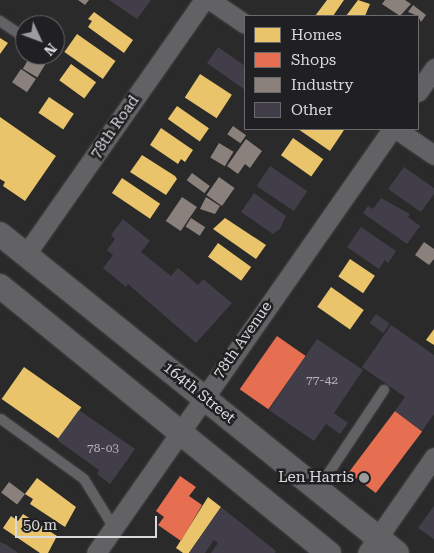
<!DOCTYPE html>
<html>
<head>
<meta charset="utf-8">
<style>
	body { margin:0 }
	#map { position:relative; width:434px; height:553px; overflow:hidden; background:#2a2a2b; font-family:"Roboto Serif",serif }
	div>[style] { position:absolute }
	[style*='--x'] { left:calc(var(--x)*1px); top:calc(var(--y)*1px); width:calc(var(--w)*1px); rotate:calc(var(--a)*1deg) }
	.homes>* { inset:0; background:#e9c46a; transform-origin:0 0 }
	.shops>* { inset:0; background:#e76f51; transform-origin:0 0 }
	.industry>* { inset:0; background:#8a817c; transform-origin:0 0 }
	.building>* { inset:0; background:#423e49; transform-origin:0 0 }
	.roads { filter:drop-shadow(0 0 1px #474748) drop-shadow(0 0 1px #474748) }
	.service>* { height:10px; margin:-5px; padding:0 5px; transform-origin:5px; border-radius:5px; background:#626264 }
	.minor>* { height:19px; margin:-9.5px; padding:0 9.5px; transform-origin:9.5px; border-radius:9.5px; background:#626264 }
	.tertiary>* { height:24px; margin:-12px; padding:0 12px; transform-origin:12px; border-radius:12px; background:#626264 }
	.dots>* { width:14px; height:14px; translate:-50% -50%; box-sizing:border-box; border:2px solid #202022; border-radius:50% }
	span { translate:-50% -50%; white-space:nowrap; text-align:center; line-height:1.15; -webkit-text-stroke:5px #202022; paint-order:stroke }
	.number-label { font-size:12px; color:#b4b3b7 }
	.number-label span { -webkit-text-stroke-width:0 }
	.street-label { font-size:15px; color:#dadadc }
	.poi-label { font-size:15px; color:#dadadc }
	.right { translate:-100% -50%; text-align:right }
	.legend { position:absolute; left:244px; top:15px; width:175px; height:115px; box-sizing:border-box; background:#202022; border:1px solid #6a6a6c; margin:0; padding:6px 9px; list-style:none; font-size:15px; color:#dadadc }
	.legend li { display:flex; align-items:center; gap:10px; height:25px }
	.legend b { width:25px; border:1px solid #6a6a6c }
	.north { position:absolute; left:15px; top:15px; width:50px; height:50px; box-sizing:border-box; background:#202022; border:1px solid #6a6a6c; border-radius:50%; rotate:133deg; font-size:14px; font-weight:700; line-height:20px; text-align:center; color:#dadadc }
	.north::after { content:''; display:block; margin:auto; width:18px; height:22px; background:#9c9c9e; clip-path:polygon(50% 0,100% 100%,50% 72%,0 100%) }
	.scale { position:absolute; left:15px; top:516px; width:142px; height:22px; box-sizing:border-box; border:2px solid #dadadc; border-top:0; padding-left:6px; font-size:15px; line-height:18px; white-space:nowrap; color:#dadadc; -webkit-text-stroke:4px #202022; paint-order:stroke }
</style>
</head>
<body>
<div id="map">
	<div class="homes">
		<div style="clip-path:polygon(327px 0,344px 0,333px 16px,315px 16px)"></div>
		<div style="clip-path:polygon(358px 0,370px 4px,365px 16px,346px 16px)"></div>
		<div style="clip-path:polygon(94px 12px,133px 40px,124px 53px,88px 27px,92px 21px,88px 19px)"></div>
		<div style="left:77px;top:34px;width:47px;height:22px;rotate:35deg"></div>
		<div style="clip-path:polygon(0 38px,8px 43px,0 54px)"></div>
		<div style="left:71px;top:64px;width:31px;height:20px;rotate:36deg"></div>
		<div style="left:200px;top:74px;width:38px;height:28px;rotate:33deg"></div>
		<div style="left:49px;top:97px;width:30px;height:19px;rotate:34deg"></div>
		<div style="left:177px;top:106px;width:39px;height:16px;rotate:35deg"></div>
		<div style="clip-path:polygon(0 117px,56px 156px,25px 201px,3px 186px,5px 182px,0 179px)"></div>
		<div style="clip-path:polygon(161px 128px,193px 150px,185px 162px,181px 159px,178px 164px,150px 145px)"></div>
		<div style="clip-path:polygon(298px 129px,342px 129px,344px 130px,330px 151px)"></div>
		<div style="left:293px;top:138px;width:37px;height:21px;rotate:35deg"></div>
		<div style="clip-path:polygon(142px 155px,175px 176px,177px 179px,166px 195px,130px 172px)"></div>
		<div style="left:122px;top:178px;width:46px;height:18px;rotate:34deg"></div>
		<div style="clip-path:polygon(225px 218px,266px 245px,256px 259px,213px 229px)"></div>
		<div style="left:218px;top:243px;width:41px;height:17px;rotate:36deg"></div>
		<div style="left:350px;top:259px;width:30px;height:21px;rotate:34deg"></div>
		<div style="left:331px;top:287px;width:40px;height:24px;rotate:35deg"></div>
		<div style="clip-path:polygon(434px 329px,434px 345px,426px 340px)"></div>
		<div style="left:24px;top:367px;width:70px;height:39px;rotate:35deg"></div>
		<div style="clip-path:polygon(37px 478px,76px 507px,65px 527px,30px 504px,33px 499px,25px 494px)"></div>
		<div style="clip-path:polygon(208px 497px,221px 507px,189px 553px,183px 553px,176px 548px)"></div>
		<div style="clip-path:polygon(23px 514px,57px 536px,48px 553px,40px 553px,3px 528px,11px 516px,18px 521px)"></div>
	</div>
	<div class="shops">
		<div style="left:277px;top:336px;width:35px;height:65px;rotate:35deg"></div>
		<div style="left:395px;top:411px;width:34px;height:77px;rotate:37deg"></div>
		<div style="clip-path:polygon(180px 476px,196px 487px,189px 496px,202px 505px,181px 541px,158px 525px,164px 517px,156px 511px)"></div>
	</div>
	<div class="industry">
		<div style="clip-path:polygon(78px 0,89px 0,85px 5px)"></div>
		<div style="clip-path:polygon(385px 0,405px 0,411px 4px,400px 16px,382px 4px)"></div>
		<div style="clip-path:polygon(413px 5px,426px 15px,421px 22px,418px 16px,408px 12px)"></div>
		<div style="left:31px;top:55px;width:17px;height:16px;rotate:31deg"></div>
		<div style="left:21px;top:69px;width:18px;height:16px;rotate:34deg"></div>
		<div style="left:233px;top:126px;width:16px;height:10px;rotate:35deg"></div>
		<div style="clip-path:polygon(246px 139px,262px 151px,250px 168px,245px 164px,238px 174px,227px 166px)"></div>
		<div style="left:219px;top:143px;width:17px;height:17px;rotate:31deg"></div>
		<div style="left:192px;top:173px;width:22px;height:9px;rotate:36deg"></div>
		<div style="left:219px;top:177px;width:19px;height:22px;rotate:35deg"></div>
		<div style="left:182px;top:197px;width:18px;height:29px;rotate:34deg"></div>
		<div style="clip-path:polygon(206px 197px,220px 206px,215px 214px,200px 209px)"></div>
		<div style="left:191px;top:218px;width:17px;height:10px;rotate:33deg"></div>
		<div style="clip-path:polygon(424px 242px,434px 249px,434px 259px,429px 265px,415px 255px)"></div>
		<div style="left:9px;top:482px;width:20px;height:13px;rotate:37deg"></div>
	</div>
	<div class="building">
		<div style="clip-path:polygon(109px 0,151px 0,137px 19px)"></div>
		<div style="clip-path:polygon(218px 47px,245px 66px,245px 90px,207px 63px)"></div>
		<div style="left:270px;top:166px;width:45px;height:24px;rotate:34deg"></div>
		<div style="clip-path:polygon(404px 167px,434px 188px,434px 194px,421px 212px,388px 189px)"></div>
		<div style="clip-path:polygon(254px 193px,286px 216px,280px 229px,273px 234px,241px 212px)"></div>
		<div style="clip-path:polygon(381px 198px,410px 214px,408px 217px,420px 226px,407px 244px,363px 213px,368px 206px,373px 209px)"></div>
		<div style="clip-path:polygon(123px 219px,150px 241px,141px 252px,171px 276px,178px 268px,198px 285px,203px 279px,232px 303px,196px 343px,128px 284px,126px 287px,103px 268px,113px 255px,107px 250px,115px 239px,111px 235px)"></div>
		<div style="clip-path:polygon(361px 227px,396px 251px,388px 263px,385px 260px,379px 269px,347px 247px)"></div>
		<div style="left:376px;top:314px;width:17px;height:11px;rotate:36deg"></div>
		<div style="clip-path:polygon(391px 325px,434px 355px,434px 414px,422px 431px,395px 411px,405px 397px,362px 367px)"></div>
		<div style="clip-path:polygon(317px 339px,363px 370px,334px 413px,348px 423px,340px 434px,326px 424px,314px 441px,269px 410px)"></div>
		<div style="clip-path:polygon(79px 410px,135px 449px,110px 484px,97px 474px,99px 470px,57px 440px)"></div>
		<div style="clip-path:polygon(434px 506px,434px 539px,418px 528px)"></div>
		<div style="clip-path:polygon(221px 507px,276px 551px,275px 553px,211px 553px,218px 543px,214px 540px,205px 553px,189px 553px)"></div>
		<div style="clip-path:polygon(0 542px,7px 545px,18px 553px,0 553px)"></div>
	</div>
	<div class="roads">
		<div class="service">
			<div style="--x:0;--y:21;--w:30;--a:34"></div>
			<div style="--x:1;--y:419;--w:102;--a:35.9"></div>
			<div style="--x:84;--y:479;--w:57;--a:58.5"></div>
			<div style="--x:318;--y:489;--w:119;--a:-56.3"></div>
		</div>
		<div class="minor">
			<div style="--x:210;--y:0;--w:42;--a:34.4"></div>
			<div style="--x:418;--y:92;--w:29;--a:-56"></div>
			<div style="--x:396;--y:129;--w:46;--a:34.4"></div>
			<div style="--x:26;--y:254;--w:310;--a:-55"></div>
			<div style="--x:96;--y:553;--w:517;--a:-55.08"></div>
			<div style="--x:367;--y:553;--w:117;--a:-55.1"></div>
		</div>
		<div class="tertiary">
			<div style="--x:0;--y:234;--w:509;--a:38.78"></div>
			<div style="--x:0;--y:286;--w:424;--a:39.1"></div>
		</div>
	</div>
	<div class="dots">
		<div style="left:364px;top:478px;background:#9c9c9e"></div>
	</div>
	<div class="number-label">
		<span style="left:322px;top:381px">77-42</span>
		<span style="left:103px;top:449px">78-03</span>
	</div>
	<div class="street-label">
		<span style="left:115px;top:127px;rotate:-55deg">78th Road</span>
		<span style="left:243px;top:340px;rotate:-55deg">78th Avenue</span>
		<span style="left:199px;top:393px;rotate:39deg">164th Street</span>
	</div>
	<div class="poi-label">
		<span class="right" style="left:354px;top:478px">Len Harris</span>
	</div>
	<ul class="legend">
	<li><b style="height:14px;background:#e9c46a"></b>Homes</li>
	<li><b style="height:14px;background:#e76f51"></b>Shops</li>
	<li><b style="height:14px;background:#8a817c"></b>Industry</li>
	<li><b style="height:14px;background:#423e49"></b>Other</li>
	</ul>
	<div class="north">N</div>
	<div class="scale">50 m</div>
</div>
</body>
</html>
